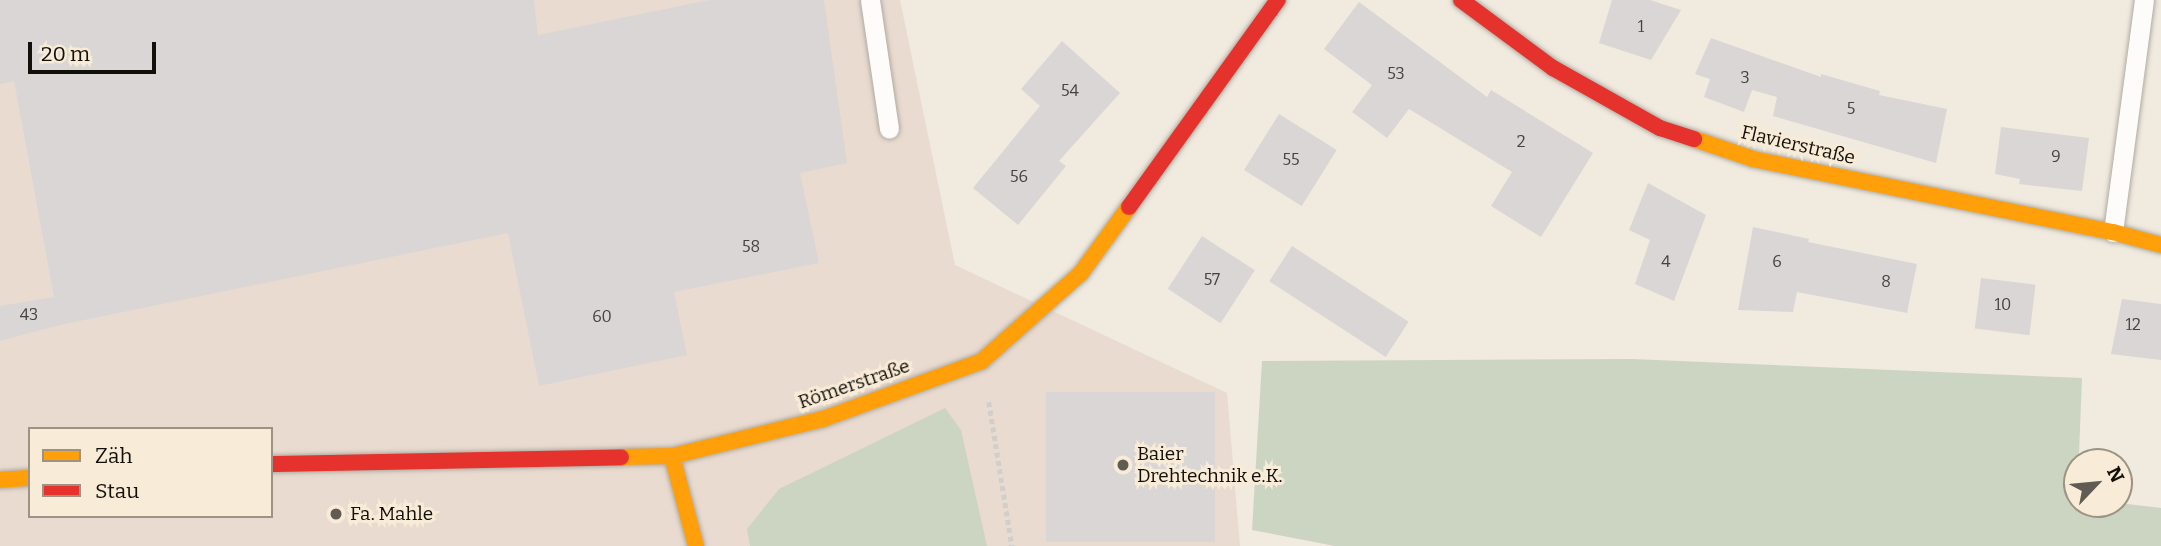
<!DOCTYPE html>
<html>
<head>
<meta charset="utf-8">
<style>
	body { margin:0 }
	#map { position:relative; width:2161px; height:546px; overflow:hidden; background:#f0eadf; font-family:Bitter,serif }
	div>[style] { position:absolute }
	[style*='--x'] { left:calc(var(--x)*1px); top:calc(var(--y)*1px); width:calc(var(--w)*1px); rotate:calc(var(--a)*1deg) }
	.industrial>* { inset:0; background:#eadbd0 }
	.green>* { inset:0; background:#ccd5c2 }
	.building>* { inset:0; background:#dad6d5; transform-origin:0 0 }
	.path>* { height:4.5px; margin-top:-2.25px; transform-origin:0; background:repeating-linear-gradient(90deg,#d1cfcb 0 5px,transparent 0 8.5px) }
	.roads { filter:drop-shadow(0 0 2px #b0aba2) drop-shadow(0 0 2px #b0aba2) }
	.lane>* { height:19px; margin:-9.5px; padding:0 9.5px; transform-origin:9.5px; border-radius:9.5px; background:#fdfcfa }
	.slow>* { height:16px; margin:-8px; padding:0 8px; transform-origin:8px; border-radius:8px; background:#ff9f0a }
	.jam>* { height:16px; margin:-8px; padding:0 8px; transform-origin:8px; border-radius:8px; background:#e5322d }
	.dots>* { width:19px; height:19px; translate:-50% -50%; box-sizing:border-box; border:4px solid #f8ebd7; border-radius:50% }
	span { translate:-50% -50%; white-space:nowrap; text-align:center; line-height:1.15; -webkit-text-stroke:6px #f8ebd7; paint-order:stroke }
	.number-label { font-size:16px; color:#46423d }
	.number-label span { -webkit-text-stroke-width:0 }
	.street-label { font-size:19px; color:#130f09 }
	.poi-label { font-size:19px; color:#130f09 }
	.left { translate:0 -50%; text-align:left }
	.legend { position:absolute; left:28px; top:427px; width:245px; height:91px; box-sizing:border-box; background:#f8ebd7; border:2px solid #9c9385; margin:0; padding:9px 12px; list-style:none; font-size:21px; color:#130f09 }
	.legend li { display:flex; align-items:center; gap:14px; height:35px }
	.legend b { width:35px; border:2px solid #9c9385 }
	.north { position:absolute; left:2063px; top:448px; width:70px; height:70px; box-sizing:border-box; background:#f8ebd7; border:2px solid #9c9385; border-radius:50%; rotate:64deg; font-size:19px; font-weight:700; line-height:28px; text-align:center; color:#130f09 }
	.north::after { content:''; display:block; margin:auto; width:24px; height:32px; background:#605c54; clip-path:polygon(50% 0,100% 100%,50% 72%,0 100%) }
	.scale { position:absolute; left:28px; top:42px; width:128px; height:32px; box-sizing:border-box; border:4px solid #130f09; border-top:0; padding-left:9px; font-size:21px; line-height:24px; white-space:nowrap; color:#130f09; -webkit-text-stroke:5px #f8ebd7; paint-order:stroke }
</style>
</head>
<body>
<div id="map">
	<div class="industrial">
		<div style="clip-path:polygon(evenodd,0 0,900px 0,955px 265px,1227px 393px,1240px 546px,0 546px,0 0,30px 429px,271px 429px,271px 516px,30px 516px,30px 429px)"></div>
	</div>
	<div class="green">
		<div style="clip-path:polygon(1632px 359px,2082px 378px,2077px 504px,2119px 503px,2161px 508px,2161px 546px,1335px 546px,1252px 530px,1262px 361px)"></div>
		<div style="clip-path:polygon(945px 408px,961px 430px,987px 546px,750px 546px,747px 529px,779px 489px)"></div>
	</div>
	<div class="building">
		<div style="clip-path:polygon(0 0,534px 0,538px 35px,709px 0,824px 0,847px 163px,800px 173px,819px 263px,674px 292px,687px 355px,539px 386px,508px 233px,60px 325px,0 341px,0 306px,54px 297px,14px 81px,0 84px)"></div>
		<div style="clip-path:polygon(1612px 0,1650px 0,1681px 10px,1651px 60px,1599px 43px)"></div>
		<div style="clip-path:polygon(1359px 2px,1487px 97px,1491px 90px,1593px 153px,1541px 237px,1491px 206px,1512px 172px,1409px 109px,1387px 138px,1352px 112px,1372px 85px,1324px 49px)"></div>
		<div style="clip-path:polygon(1711px 38px,1821px 77px,1821px 74px,1880px 91px,1879px 95px,1947px 109px,1936px 163px,1773px 116px,1777px 97px,1752px 90px,1744px 112px,1704px 97px,1710px 79px,1695px 74px)"></div>
		<div style="clip-path:polygon(1062px 41px,1120px 93px,1059px 161px,1066px 166px,1018px 225px,973px 188px,1040px 106px,1021px 89px)"></div>
		<div style="left:1279px;top:114px;width:68px;height:66px;rotate:32deg"></div>
		<div style="clip-path:polygon(2001px 127px,2089px 138px,2082px 191px,2019px 184px,2020px 179px,1995px 174px)"></div>
		<div style="clip-path:polygon(1648px 183px,1706px 215px,1674px 301px,1635px 284px,1650px 240px,1629px 230px)"></div>
		<div style="clip-path:polygon(1753px 227px,1809px 239px,1808px 242px,1917px 264px,1907px 313px,1797px 292px,1793px 312px,1738px 310px)"></div>
		<div style="left:1202px;top:236px;width:63px;height:63px;rotate:33deg"></div>
		<div style="left:1292px;top:246px;width:139px;height:42px;rotate:33deg"></div>
		<div style="left:1981px;top:278px;width:55px;height:51px;rotate:7deg"></div>
		<div style="clip-path:polygon(2122px 299px,2161px 304px,2161px 360px,2111px 354px)"></div>
		<div style="left:1215px;top:392px;width:150px;height:169px;rotate:90deg"></div>
	</div>
	<div class="path">
		<div style="--x:989;--y:402;--w:146;--a:80.9"></div>
	</div>
	<div class="roads">
		<div class="lane">
			<div style="--x:870;--y:0;--w:130;--a:81.6"></div>
			<div style="--x:2113;--y:232;--w:234;--a:-82.4"></div>
		</div>
		<div class="slow">
			<div style="--x:1694;--y:139;--w:62;--a:18.7"></div>
			<div style="--x:1753;--y:159;--w:367;--a:11.5"></div>
			<div style="--x:2113;--y:232;--w:50;--a:15.2"></div>
			<div style="--x:672;--y:456;--w:93;--a:75.1"></div>
			<div style="--x:621;--y:457;--w:51;--a:-1.1"></div>
			<div style="--x:672;--y:456;--w:155;--a:-13.8"></div>
			<div style="--x:823;--y:419;--w:169;--a:-20"></div>
			<div style="--x:982;--y:361;--w:132;--a:-41.6"></div>
			<div style="--x:1081;--y:273;--w:82;--a:-54"></div>
			<div style="--x:0;--y:480;--w:30;--a:-4"></div>
		</div>
		<div class="jam">
			<div style="--x:1461;--y:0;--w:114;--a:36.5"></div>
			<div style="--x:1553;--y:68;--w:123;--a:29.3"></div>
			<div style="--x:1660;--y:128;--w:36;--a:18"></div>
			<div style="--x:1129;--y:207;--w:255;--a:-54.3"></div>
			<div style="--x:271;--y:464;--w:350;--a:-1.1"></div>
		</div>
	</div>
	<div class="dots">
		<div style="left:1123px;top:465px;background:#605c54"></div>
		<div style="left:336px;top:514px;background:#605c54"></div>
	</div>
	<div class="number-label">
		<span style="left:1641px;top:27px">1</span>
		<span style="left:1396px;top:74px">53</span>
		<span style="left:1745px;top:78px">3</span>
		<span style="left:1070px;top:91px">54</span>
		<span style="left:1851px;top:109px">5</span>
		<span style="left:1521px;top:142px">2</span>
		<span style="left:2056px;top:157px">9</span>
		<span style="left:1291px;top:160px">55</span>
		<span style="left:1019px;top:177px">56</span>
		<span style="left:751px;top:247px">58</span>
		<span style="left:1666px;top:262px">4</span>
		<span style="left:1777px;top:262px">6</span>
		<span style="left:1212px;top:280px">57</span>
		<span style="left:1886px;top:282px">8</span>
		<span style="left:2003px;top:305px">10</span>
		<span style="left:29px;top:315px">43</span>
		<span style="left:602px;top:317px">60</span>
		<span style="left:2133px;top:325px">12</span>
	</div>
	<div class="street-label">
		<span style="left:1798px;top:145px;rotate:13deg">Flavierstraße</span>
		<span style="left:854px;top:384px;rotate:-19deg">Römerstraße</span>
	</div>
	<div class="poi-label">
		<span class="left" style="left:1137px;top:465px">Baier<br>Drehtechnik e.K.</span>
		<span class="left" style="left:350px;top:514px">Fa. Mahle</span>
	</div>
	<ul class="legend">
	<li><b style="height:9px;background:#ff9f0a"></b>Zäh</li>
	<li><b style="height:9px;background:#e5322d"></b>Stau</li>
	</ul>
	<div class="north">N</div>
	<div class="scale">20 m</div>
</div>
</body>
</html>
